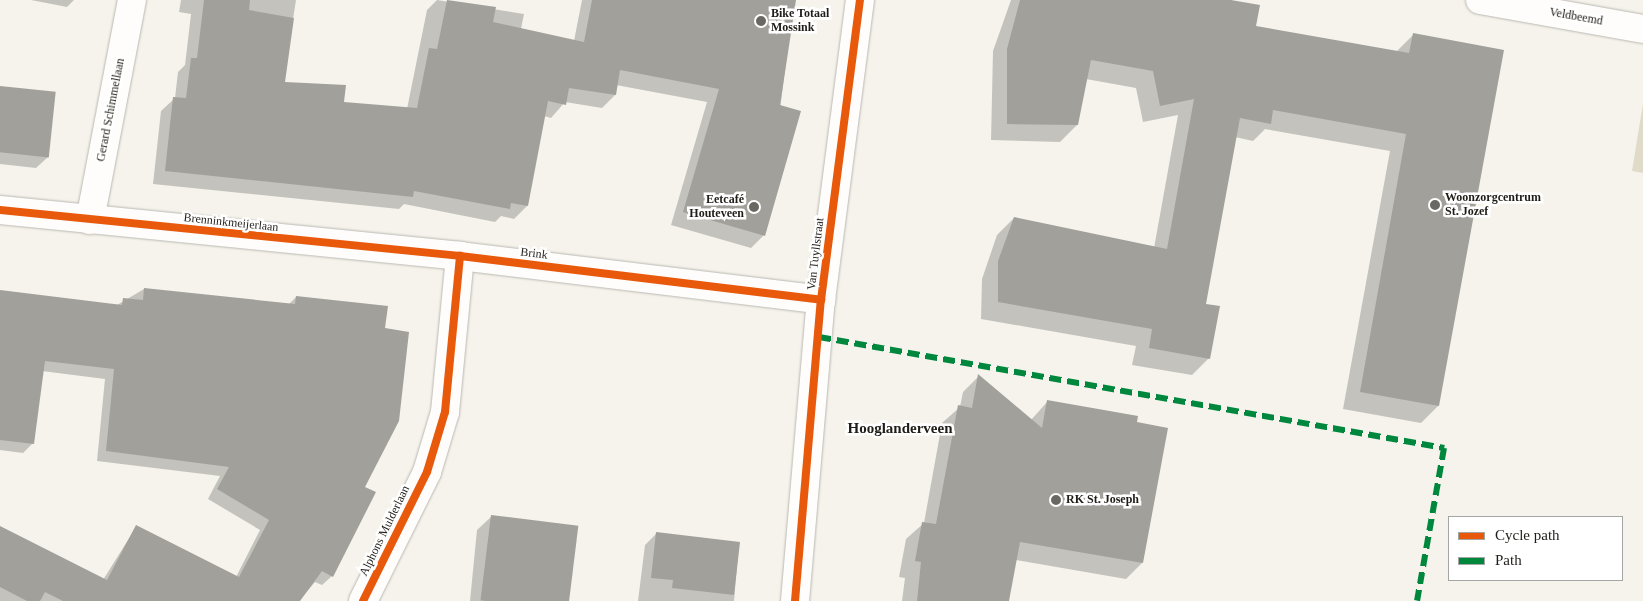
<!DOCTYPE html>
<html>
<head>
<meta charset="utf-8">
<style>
	body { margin:0 }
	#map { position:relative; width:1643px; height:601px; overflow:hidden; background:#f5f3eb; font-family:"Times New Roman",serif }
	div>[style] { position:absolute }
	[style*='--x'] { left:calc(var(--x)*1px); top:calc(var(--y)*1px); width:calc(var(--w)*1px); rotate:calc(var(--a)*1deg) }
	.green>* { inset:0; background:#e0dac8 }
	.shadow>* { inset:0; background:#0003 }
	.building>* { inset:0; background:#a2a09b; transform-origin:0 0 }
	.roads { filter:drop-shadow(0 0 1px #bab8b2) drop-shadow(0 0 1px #bab8b2) }
	.minor>* { height:28px; margin:-14px; padding:0 14px; transform-origin:14px; border-radius:14px; background:#fefdfc }
	.quiet>* { height:6px; margin-top:-3px; transform-origin:0; background:repeating-linear-gradient(90deg,#00873e 0 12px,transparent 0 18px) }
	.cycleway>* { height:8px; margin:-4px; padding:0 4px; transform-origin:4px; border-radius:4px; background:#e8590c }
	.dots>* { width:14px; height:14px; translate:-50% -50%; box-sizing:border-box; border:2px solid #fff; border-radius:50% }
	span { translate:-50% -50%; white-space:nowrap; text-align:center; line-height:1.15; -webkit-text-stroke:5px #fff; paint-order:stroke }
	.poi-label { font-size:12px; color:#1f1d18; font-weight:700 }
	.left { translate:0 -50%; text-align:left }
	.right { translate:-100% -50%; text-align:right }
	.street-label { font-size:12px; color:#1f1d18 }
	.quarter-label { font-size:15px; color:#1f1d18; font-weight:700 }
	.legend { position:absolute; left:1448px; top:516px; width:175px; height:65px; box-sizing:border-box; background:#fff; border:1px solid #a5a5a3; margin:0; padding:6px 9px; list-style:none; font-size:15px; color:#1f1d18 }
	.legend li { display:flex; align-items:center; gap:10px; height:25px }
	.legend b { width:25px; border:1px solid #a5a5a3 }
</style>
</head>
<body>
<div id="map">
	<div class="green">
		<div style="clip-path:polygon(1643px 104px,1643px 173px,1632px 171px)"></div>
	</div>
	<div class="shadow">
		<div style="clip-path:polygon(31px 0,74px 0,67px 7px)"></div>
		<div style="clip-path:polygon(181px 0,296px 0,283px 83px,343px 103px,407px 109px,427px 10px,437px 0,524px 14px,521px 29px,574px 41px,582px 0,794px 0,764px 235px,751px 248px,671px 225px,707px 102px,616px 85px,615px 95px,602px 108px,565px 102px,551px 118px,544px 116px,527px 206px,514px 219px,501px 216px,495px 222px,404px 204px,399px 209px,153px 184px,161px 111px,175px 98px,178px 72px,185px 65px,191px 14px,179px 12px)"></div>
		<div style="clip-path:polygon(1011px 0,1223px 0,1255px 27px,1396px 52px,1413px 35px,1438px 406px,1421px 423px,1343px 409px,1390px 151px,1265px 129px,1253px 141px,1235px 137px,1204px 305px,1209px 358px,1192px 375px,1132px 365px,1136px 346px,981px 319px,982px 279px,997px 235px,1014px 218px,1154px 248px,1178px 115px,1143px 122px,1136px 88px,1086px 79px,1077px 125px,1060px 142px,991px 140px,993px 51px)"></div>
		<div style="clip-path:polygon(0 87px,48px 157px,36px 168px,0 164px)"></div>
		<div style="clip-path:polygon(144px 289px,289px 304px,296px 297px,363px 487px,332px 576px,322px 585px,315px 582px,299px 601px,0 601px,0 527px,103px 580px,136px 527px,236px 577px,260px 530px,208px 499px,220px 476px,97px 461px,105px 379px,42px 371px,33px 443px,23px 453px,0 450px,0 292px,117px 305px)"></div>
		<div style="clip-path:polygon(979px 376px,1031px 420px,1047px 402px,1142px 563px,1126px 579px,1016px 560px,1008px 601px,902px 601px,905px 578px,899px 577px,906px 539px,924px 523px,942px 423px,960px 407px,963px 392px)"></div>
		<div style="clip-path:polygon(491px 517px,520px 601px,470px 601px,477px 530px)"></div>
		<div style="clip-path:polygon(657px 533px,739px 543px,734px 601px,638px 601px,645px 545px)"></div>
	</div>
	<div class="building">
		<div style="clip-path:polygon(204px 0,250px 0,249px 10px,294px 18px,285px 82px,346px 85px,344px 102px,417px 108px,429px 48px,437px 49px,447px 0,496px 7px,493px 22px,584px 42px,592px 0,796px 0,780px 105px,801px 111px,765px 236px,683px 212px,719px 89px,620px 70px,616px 95px,569px 88px,566px 105px,548px 101px,528px 206px,511px 203px,510px 209px,414px 191px,413px 197px,165px 171px,173px 97px,186px 98px,191px 58px,197px 58px)"></div>
		<div style="clip-path:polygon(1020px 0,1231px 0,1260px 5px,1256px 26px,1409px 53px,1413px 33px,1504px 50px,1439px 406px,1360px 392px,1406px 134px,1273px 110px,1271px 124px,1240px 118px,1206px 304px,1220px 306px,1210px 359px,1149px 348px,1152px 329px,998px 302px,998px 261px,1014px 217px,1167px 249px,1194px 99px,1160px 106px,1153px 71px,1091px 60px,1078px 125px,1007px 124px,1007px 49px)"></div>
		<div style="left:0;top:86px;width:56px;height:66px;rotate:6deg"></div>
		<div style="clip-path:polygon(144px 288px,295px 304px,296px 296px,388px 306px,385px 328px,409px 332px,399px 421px,365px 487px,376px 492px,333px 577px,322px 571px,300px 601px,63px 601px,45px 592px,40px 601px,27px 601px,0 587px,0 526px,107px 580px,136px 525px,239px 577px,269px 520px,217px 489px,229px 467px,106px 451px,114px 369px,45px 361px,34px 444px,0 440px,0 290px,122px 305px,123px 298px,143px 300px)"></div>
		<div style="clip-path:polygon(978px 374px,1042px 428px,1047px 400px,1138px 416px,1137px 422px,1168px 428px,1143px 563px,1020px 542px,1009px 601px,917px 601px,921px 562px,915px 561px,922px 522px,936px 524px,958px 405px,972px 408px)"></div>
		<div style="left:491px;top:515px;width:88px;height:86px;rotate:7deg"></div>
		<div style="clip-path:polygon(656px 532px,740px 542px,734px 595px,672px 588px,673px 580px,651px 578px)"></div>
	</div>
	<div class="roads">
		<div class="minor">
			<div style="--x:1480;--y:0;--w:166;--a:10.1"></div>
			<div style="--x:0;--y:210;--w:462;--a:5.7"></div>
			<div style="--x:90;--y:220;--w:224;--a:-79.2"></div>
			<div style="--x:363;--y:601;--w:144;--a:-63.6"></div>
			<div style="--x:427;--y:472;--w:63;--a:-73.3"></div>
			<div style="--x:445;--y:412;--w:157;--a:-84.5"></div>
			<div style="--x:460;--y:256;--w:364;--a:6.9"></div>
			<div style="--x:795;--y:601;--w:302;--a:-85.1"></div>
			<div style="--x:821;--y:300;--w:303;--a:-82.6"></div>
		</div>
	</div>
	<div class="quiet">
		<div style="--x:819;--y:337;--w:635;--a:10.07"></div>
		<div style="--x:1444;--y:448;--w:155;--a:100"></div>
	</div>
	<div class="cycleway">
		<div style="--x:0;--y:210;--w:462;--a:5.7"></div>
		<div style="--x:363;--y:601;--w:144;--a:-63.6"></div>
		<div style="--x:427;--y:472;--w:63;--a:-73.3"></div>
		<div style="--x:445;--y:412;--w:157;--a:-84.5"></div>
		<div style="--x:460;--y:256;--w:364;--a:6.9"></div>
		<div style="--x:795;--y:601;--w:302;--a:-85.1"></div>
		<div style="--x:821;--y:300;--w:303;--a:-82.6"></div>
	</div>
	<div class="dots">
		<div style="left:761px;top:21px;background:#6a6862"></div>
		<div style="left:1435px;top:205px;background:#6a6862"></div>
		<div style="left:754px;top:207px;background:#6a6862"></div>
		<div style="left:1056px;top:500px;background:#6a6862"></div>
	</div>
	<div class="poi-label">
		<span class="left" style="left:771px;top:21px">Bike Totaal<br>Mossink</span>
		<span class="left" style="left:1445px;top:205px">Woonzorgcentrum<br>St. Jozef</span>
		<span class="right" style="left:744px;top:207px">Eetcafé<br>Houteveen</span>
		<span class="left" style="left:1066px;top:500px">RK St. Joseph</span>
	</div>
	<div class="street-label">
		<span style="left:1576px;top:17px;rotate:10deg">Veldbeemd</span>
		<span style="left:111px;top:110px;rotate:-79deg">Gerard Schimmellaan</span>
		<span style="left:231px;top:223px;rotate:6deg">Brenninkmeijerlaan</span>
		<span style="left:534px;top:254px;rotate:7deg">Brink</span>
		<span style="left:816px;top:254px;rotate:-83deg">Van Tuyllstraat</span>
		<span style="left:385px;top:531px;rotate:-64deg">Alphons Mulderlaan</span>
	</div>
	<div class="quarter-label">
		<span style="left:900px;top:429px">Hooglanderveen</span>
	</div>
	<ul class="legend">
	<li><b style="height:6px;background:#e8590c"></b>Cycle path</li>
	<li><b style="height:6px;background:#00873e"></b>Path</li>
	</ul>
</div>
</body>
</html>
